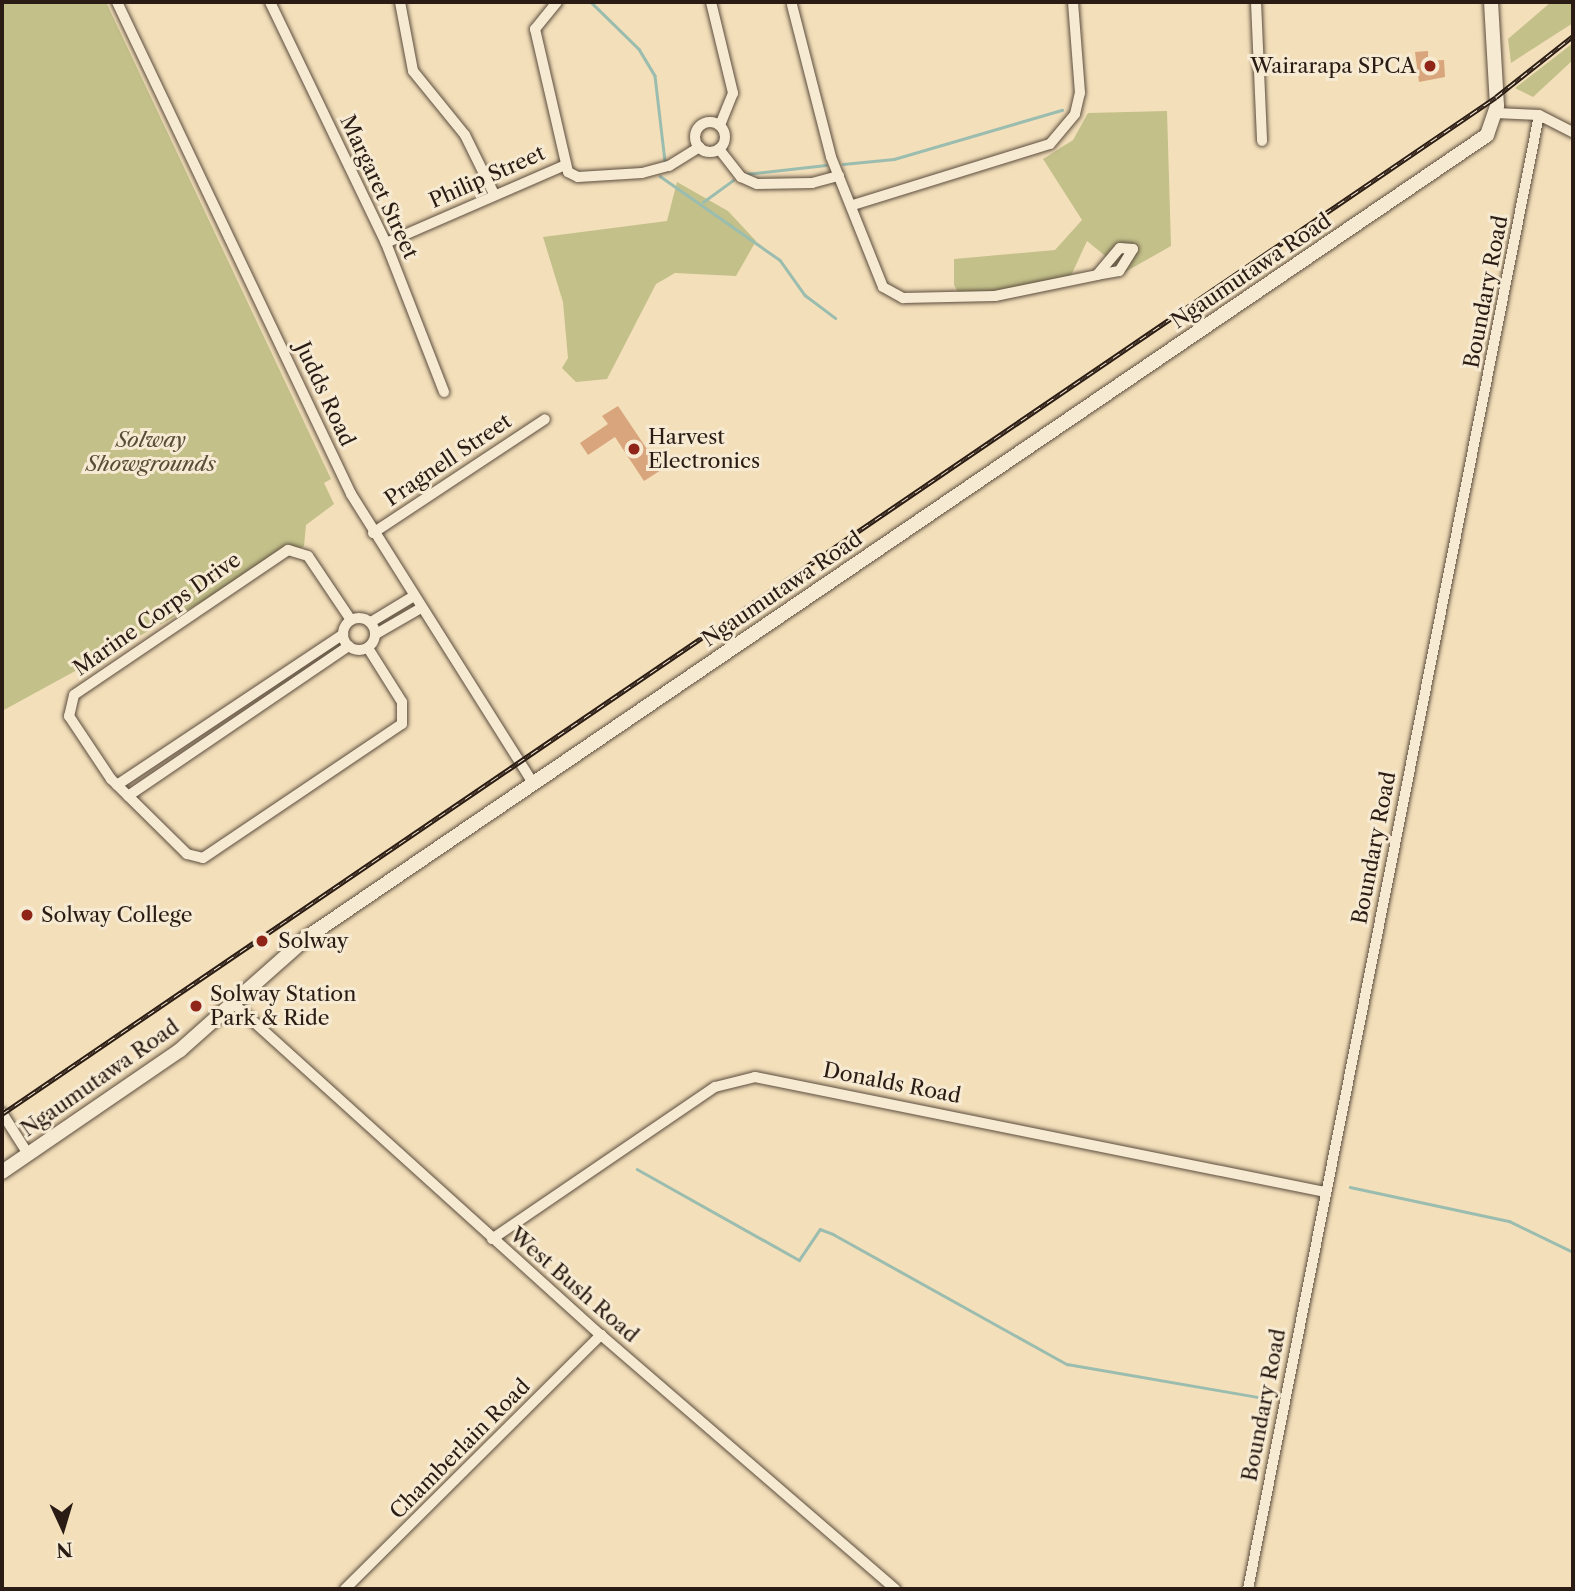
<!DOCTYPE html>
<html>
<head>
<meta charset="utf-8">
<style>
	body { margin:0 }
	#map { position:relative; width:1575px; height:1591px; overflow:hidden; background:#f3dfba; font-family:"Libre Caslon Text",serif }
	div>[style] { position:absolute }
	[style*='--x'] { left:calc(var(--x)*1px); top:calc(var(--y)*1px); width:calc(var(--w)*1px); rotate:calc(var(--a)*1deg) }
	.green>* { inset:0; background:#c3c08a }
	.stream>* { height:2.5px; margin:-1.25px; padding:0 1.25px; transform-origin:1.25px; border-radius:1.25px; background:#9bbdaf }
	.building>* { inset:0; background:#d8a57c }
	.roads { filter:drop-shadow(0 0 2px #5c4d3e) drop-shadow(0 0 2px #5c4d3e) }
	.street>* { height:10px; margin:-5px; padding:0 5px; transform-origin:5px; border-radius:5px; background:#f7ead2 }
	.street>.ring { margin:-5px; padding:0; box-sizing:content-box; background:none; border:10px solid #f7ead2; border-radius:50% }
	.secondary>* { height:14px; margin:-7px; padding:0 7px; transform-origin:7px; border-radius:7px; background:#f7ead2 }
	.rail>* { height:5px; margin-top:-2.5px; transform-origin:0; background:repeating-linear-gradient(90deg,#f7ead2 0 8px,#2a1c14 0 16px); box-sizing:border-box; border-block:2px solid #2a1c14 }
	.dots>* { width:19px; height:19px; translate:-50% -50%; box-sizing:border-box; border:4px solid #f7ead2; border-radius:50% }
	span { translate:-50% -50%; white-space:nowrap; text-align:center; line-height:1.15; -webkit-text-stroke:6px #f7ead2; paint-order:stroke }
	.poi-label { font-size:21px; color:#2a1c14 }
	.right { translate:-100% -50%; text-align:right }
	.left { translate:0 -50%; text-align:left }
	.street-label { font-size:21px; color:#2a1c14 }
	.park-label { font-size:21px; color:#584d37; font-style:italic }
	.frame { position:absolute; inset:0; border:4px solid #2a1c14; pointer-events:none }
	.north { position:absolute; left:28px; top:1493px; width:70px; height:70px; -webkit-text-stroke:5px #f7ead2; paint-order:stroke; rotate:176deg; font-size:19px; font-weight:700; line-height:28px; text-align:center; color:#2a1c14 }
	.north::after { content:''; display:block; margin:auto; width:24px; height:32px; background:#2a1c14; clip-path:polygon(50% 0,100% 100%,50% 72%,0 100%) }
</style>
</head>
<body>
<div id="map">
	<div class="green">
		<div style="clip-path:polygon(2px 2px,106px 2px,331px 479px,324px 483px,334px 504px,306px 525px,304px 546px,2px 711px)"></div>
		<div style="clip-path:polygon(1551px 2px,1573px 2px,1573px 23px,1511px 63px,1508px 39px)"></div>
		<div style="clip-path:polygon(1573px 43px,1573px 60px,1533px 97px,1515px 88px)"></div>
		<div style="clip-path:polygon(1167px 111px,1171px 246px,1125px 272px,1087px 241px,1069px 280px,962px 299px,954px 285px,954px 259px,1055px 250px,1082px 220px,1043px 159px,1073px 140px,1088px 113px)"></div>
		<div style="clip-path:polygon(677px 182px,728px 211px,756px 241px,736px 276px,675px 273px,656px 284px,607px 379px,576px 382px,562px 368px,568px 358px,563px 302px,543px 237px,667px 221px)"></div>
	</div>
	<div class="stream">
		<div style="--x:591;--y:2;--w:67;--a:44.4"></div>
		<div style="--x:639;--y:49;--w:31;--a:59"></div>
		<div style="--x:655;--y:76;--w:86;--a:83.3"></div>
		<div style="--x:843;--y:164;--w:51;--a:-5.6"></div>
		<div style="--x:894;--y:159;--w:175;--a:-16.3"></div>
		<div style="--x:746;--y:174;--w:80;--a:-6.5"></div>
		<div style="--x:660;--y:176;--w:146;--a:35"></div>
		<div style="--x:780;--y:260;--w:43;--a:54.5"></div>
		<div style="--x:805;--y:295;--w:38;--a:37"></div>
		<div style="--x:703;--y:202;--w:37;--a:-36"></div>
		<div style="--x:637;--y:1169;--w:186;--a:29.3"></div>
		<div style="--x:799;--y:1260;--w:37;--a:-56"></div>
		<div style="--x:820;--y:1229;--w:14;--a:21"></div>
		<div style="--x:833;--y:1234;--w:268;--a:29.1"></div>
		<div style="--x:1067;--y:1364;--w:200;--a:9.8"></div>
		<div style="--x:1350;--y:1187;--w:163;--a:12.1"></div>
		<div style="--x:1509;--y:1221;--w:71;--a:25.8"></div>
	</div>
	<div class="building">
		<div style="clip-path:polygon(1428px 51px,1428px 61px,1444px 60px,1445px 77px,1419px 82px,1415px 52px)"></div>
		<div style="clip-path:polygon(618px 406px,661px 470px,644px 481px,615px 437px,588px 455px,580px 443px,608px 424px,602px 416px)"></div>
	</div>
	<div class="roads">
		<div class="street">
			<div style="--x:117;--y:2;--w:545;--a:64.56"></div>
			<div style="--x:351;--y:494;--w:342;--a:57.8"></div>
			<div style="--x:270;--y:2;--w:267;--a:64.3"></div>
			<div style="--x:386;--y:243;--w:160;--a:68.7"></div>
			<div style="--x:400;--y:2;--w:70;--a:79.3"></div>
			<div style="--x:413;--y:71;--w:82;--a:50.9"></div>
			<div style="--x:465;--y:135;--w:64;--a:63.8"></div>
			<div style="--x:557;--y:2;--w:35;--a:129"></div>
			<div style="--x:535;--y:29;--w:147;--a:77"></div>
			<div style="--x:568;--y:172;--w:11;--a:27"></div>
			<div style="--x:578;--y:177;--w:64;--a:-3.6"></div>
			<div style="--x:642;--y:173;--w:28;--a:-15"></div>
			<div style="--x:669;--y:166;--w:36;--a:-32"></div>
			<div style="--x:711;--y:2;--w:94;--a:76.4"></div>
			<div style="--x:733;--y:93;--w:35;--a:112"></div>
			<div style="--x:1256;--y:2;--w:139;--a:87.5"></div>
			<div style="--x:792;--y:5;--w:157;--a:75.6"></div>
			<div style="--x:831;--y:157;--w:140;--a:68.2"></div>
			<div style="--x:883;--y:287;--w:23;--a:29"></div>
			<div style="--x:903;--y:298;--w:92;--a:-1.2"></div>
			<div style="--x:995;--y:296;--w:104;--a:-11.6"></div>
			<div style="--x:1097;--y:275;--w:35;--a:-50"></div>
			<div style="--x:1120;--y:248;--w:13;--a:4"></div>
			<div style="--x:1133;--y:249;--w:26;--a:122"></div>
			<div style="--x:1119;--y:271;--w:22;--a:170"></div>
			<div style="--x:1496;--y:113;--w:43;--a:2.7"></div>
			<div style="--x:1539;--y:115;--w:38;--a:27"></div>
			<div class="ring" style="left:695px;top:122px;width:20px;height:20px"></div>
			<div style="--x:719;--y:149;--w:36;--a:52"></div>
			<div style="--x:741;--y:177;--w:17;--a:24"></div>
			<div style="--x:757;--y:184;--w:55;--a:-1"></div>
			<div style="--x:812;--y:183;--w:28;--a:-15"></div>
			<div style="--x:853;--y:205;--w:206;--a:-17.2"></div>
			<div style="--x:1050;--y:144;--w:39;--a:-50"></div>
			<div style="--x:1075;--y:114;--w:22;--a:-77"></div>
			<div style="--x:1080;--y:93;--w:91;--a:-94.4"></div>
			<div style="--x:386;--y:243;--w:195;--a:-23.5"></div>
			<div style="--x:373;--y:533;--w:206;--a:-33.5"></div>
			<div class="ring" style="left:343px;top:618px;width:22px;height:22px"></div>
			<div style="--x:351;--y:620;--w:77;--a:-123.9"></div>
			<div style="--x:308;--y:556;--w:21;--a:-163"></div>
			<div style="--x:288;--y:550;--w:258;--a:145.9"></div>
			<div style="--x:74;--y:695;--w:22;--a:103"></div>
			<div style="--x:69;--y:716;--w:76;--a:56.3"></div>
			<div style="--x:111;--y:779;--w:107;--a:44.6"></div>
			<div style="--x:187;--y:854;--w:16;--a:14"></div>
			<div style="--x:203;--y:858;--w:240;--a:-34"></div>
			<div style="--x:402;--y:724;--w:22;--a:-90"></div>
			<div style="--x:402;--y:702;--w:64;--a:-122.2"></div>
			<div style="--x:371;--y:622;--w:50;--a:-31.2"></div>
			<div style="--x:376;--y:634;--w:52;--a:-30"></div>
			<div style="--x:117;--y:785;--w:272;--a:-33.7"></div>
			<div style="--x:128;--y:796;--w:267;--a:-34.2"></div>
			<div style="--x:233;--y:1003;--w:496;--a:42.1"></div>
			<div style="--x:601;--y:1335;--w:389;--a:40.8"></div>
			<div style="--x:2;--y:1113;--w:49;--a:57.6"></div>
			<div style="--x:492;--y:1239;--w:270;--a:-34.3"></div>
			<div style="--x:715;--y:1087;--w:41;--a:-14"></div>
			<div style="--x:755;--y:1077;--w:581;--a:11.41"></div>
			<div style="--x:345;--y:1589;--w:361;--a:-44.8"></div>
			<div style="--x:1248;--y:1589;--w:1502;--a:-78.83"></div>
		</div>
		<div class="secondary">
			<div style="--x:2;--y:1172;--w:216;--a:-34.4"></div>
			<div style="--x:180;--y:1050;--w:169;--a:-41.6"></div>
			<div style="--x:306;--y:938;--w:1428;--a:-34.21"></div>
			<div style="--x:1487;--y:135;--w:31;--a:-71"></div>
			<div style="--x:1497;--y:106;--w:104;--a:-93.3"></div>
		</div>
	</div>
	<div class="rail">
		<div style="--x:2;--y:1114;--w:1807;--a:-34.24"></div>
		<div style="--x:1496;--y:97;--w:98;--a:-38.4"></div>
	</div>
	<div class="dots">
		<div style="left:1430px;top:66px;background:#8f2418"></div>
		<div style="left:634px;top:449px;background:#8f2418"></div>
		<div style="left:27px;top:915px;background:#8f2418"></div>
		<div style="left:262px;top:941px;background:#8f2418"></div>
		<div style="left:196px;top:1006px;background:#8f2418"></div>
	</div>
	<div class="poi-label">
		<span class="right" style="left:1416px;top:66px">Wairarapa SPCA</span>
		<span class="left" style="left:648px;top:449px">Harvest<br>Electronics</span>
		<span class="left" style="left:41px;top:915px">Solway College</span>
		<span class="left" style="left:278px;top:941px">Solway</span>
		<span class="left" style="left:210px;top:1006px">Solway Station<br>Park &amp; Ride</span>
	</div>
	<div class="street-label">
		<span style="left:487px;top:177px;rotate:-24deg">Philip Street</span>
		<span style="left:379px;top:187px;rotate:65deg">Margaret Street</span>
		<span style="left:1251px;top:271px;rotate:-34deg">Ngaumutawa Road</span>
		<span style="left:1486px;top:292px;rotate:-79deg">Boundary Road</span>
		<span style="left:325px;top:394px;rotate:65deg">Judds Road</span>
		<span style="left:448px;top:460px;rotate:-34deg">Pragnell Street</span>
		<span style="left:782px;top:589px;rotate:-34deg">Ngaumutawa Road</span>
		<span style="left:157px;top:614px;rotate:-35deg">Marine Corps Drive</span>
		<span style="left:1374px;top:848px;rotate:-79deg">Boundary Road</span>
		<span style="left:100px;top:1078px;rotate:-35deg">Ngaumutawa Road</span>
		<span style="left:892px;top:1083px;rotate:11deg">Donalds Road</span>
		<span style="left:574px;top:1285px;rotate:41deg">West Bush Road</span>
		<span style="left:1264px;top:1405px;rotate:-79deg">Boundary Road</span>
		<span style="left:460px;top:1449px;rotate:-45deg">Chamberlain Road</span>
	</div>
	<div class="park-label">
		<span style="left:151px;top:452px">Solway<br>Showgrounds</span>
	</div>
	<div class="frame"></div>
	<div class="north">N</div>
</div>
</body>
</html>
